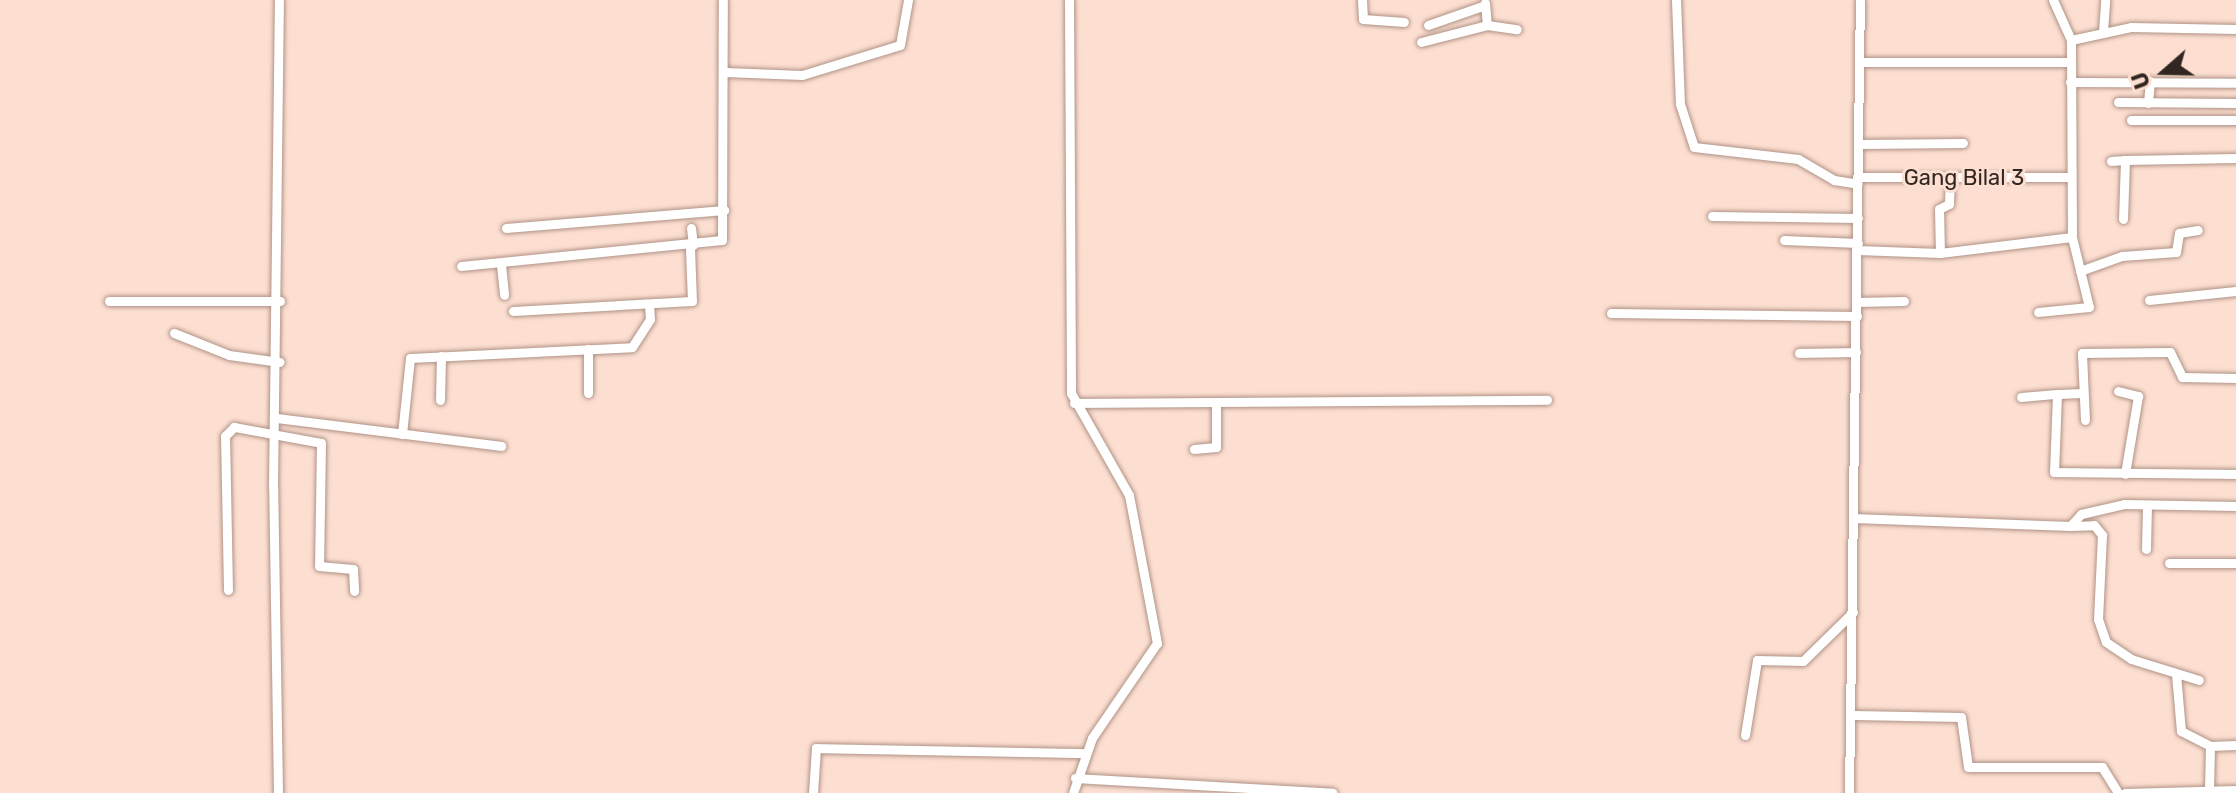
<!DOCTYPE html>
<html>
<head>
<meta charset="utf-8">
<style>
	body { margin:0 }
	#map { position:relative; width:2236px; height:793px; overflow:hidden; background:#fddfd1; font-family:Rubik,sans-serif }
	div>[style] { position:absolute }
	[style*='--x'] { left:calc(var(--x)*1px); top:calc(var(--y)*1px); width:calc(var(--w)*1px); rotate:calc(var(--a)*1deg) }
	.roads { filter:drop-shadow(0 0 2px #af9386) drop-shadow(0 0 2px #af9386) }
	.street>* { height:9px; margin:-4.5px; padding:0 4.5px; transform-origin:4.5px; border-radius:4.5px; background:#fff }
	span { translate:-50% -50%; white-space:nowrap; text-align:center; line-height:1.15; -webkit-text-stroke:6px #fddfd1; paint-order:stroke }
	.street-label { font-size:22px; color:#312621 }
	.north { position:absolute; left:2124px; top:32px; width:80px; height:80px; -webkit-text-stroke:6px #fddfd1; paint-order:stroke; rotate:250deg; font-size:22px; font-weight:700; line-height:32px; text-align:center; color:#312621 }
	.north::after { content:''; display:block; margin:auto; width:28px; height:36px; background:#312621; clip-path:polygon(50% 0,100% 100%,50% 72%,0 100%) }
</style>
</head>
<body>
<div id="map">
	<div class="roads">
		<div class="street">
			<div style="--x:1069;--y:0;--w:393;--a:89.7"></div>
			<div style="--x:1071;--y:393;--w:117;--a:60.4"></div>
			<div style="--x:1129;--y:495;--w:151;--a:79.3"></div>
			<div style="--x:1157;--y:643;--w:115;--a:124.4"></div>
			<div style="--x:1092;--y:738;--w:58;--a:109.1"></div>
			<div style="--x:1362;--y:0;--w:19;--a:87"></div>
			<div style="--x:1363;--y:19;--w:41;--a:4.2"></div>
			<div style="--x:1676;--y:0;--w:104;--a:87.8"></div>
			<div style="--x:1680;--y:104;--w:45;--a:72"></div>
			<div style="--x:1694;--y:147;--w:105;--a:6.6"></div>
			<div style="--x:1798;--y:159;--w:42;--a:30.3"></div>
			<div style="--x:1834;--y:180;--w:24;--a:9"></div>
			<div style="--x:1485;--y:3;--w:22;--a:85"></div>
			<div style="--x:1487;--y:25;--w:30;--a:8"></div>
			<div style="--x:1428;--y:25;--w:60;--a:-19.3"></div>
			<div style="--x:2103;--y:32;--w:32;--a:-86"></div>
			<div style="--x:2071;--y:40;--w:61;--a:-12.2"></div>
			<div style="--x:2131;--y:27;--w:105;--a:1.1"></div>
			<div style="--x:1421;--y:42;--w:68;--a:-14.4"></div>
			<div style="--x:1860;--y:62;--w:211;--a:0"></div>
			<div style="--x:725;--y:72;--w:77;--a:2.2"></div>
			<div style="--x:802;--y:75;--w:102;--a:-17"></div>
			<div style="--x:900;--y:45;--w:46;--a:-79.9"></div>
			<div style="--x:2070;--y:82;--w:166;--a:0.3"></div>
			<div style="--x:2118;--y:102;--w:118;--a:0.5"></div>
			<div style="--x:2148;--y:103;--w:22;--a:-85"></div>
			<div style="--x:2131;--y:120;--w:105;--a:0"></div>
			<div style="--x:1859;--y:144;--w:104;--a:-0.6"></div>
			<div style="--x:2125;--y:160;--w:111;--a:-1"></div>
			<div style="--x:2111;--y:161;--w:14;--a:-4"></div>
			<div style="--x:2125;--y:160;--w:59;--a:91.9"></div>
			<div style="--x:1858;--y:177;--w:212;--a:0"></div>
			<div style="--x:1712;--y:216;--w:146;--a:0.8"></div>
			<div style="--x:506;--y:228;--w:219;--a:-4.7"></div>
			<div style="--x:691;--y:228;--w:17;--a:83"></div>
			<div style="--x:1784;--y:240;--w:74;--a:2.3"></div>
			<div style="--x:1857;--y:250;--w:83;--a:2.1"></div>
			<div style="--x:1940;--y:253;--w:133;--a:-6.9"></div>
			<div style="--x:1940;--y:253;--w:44;--a:-91.3"></div>
			<div style="--x:1939;--y:209;--w:11;--a:-27"></div>
			<div style="--x:1949;--y:204;--w:26;--a:-88"></div>
			<div style="--x:501;--y:265;--w:30;--a:84"></div>
			<div style="--x:461;--y:266;--w:262;--a:-5.7"></div>
			<div style="--x:722;--y:240;--w:240;--a:-89.8"></div>
			<div style="--x:2080;--y:271;--w:45;--a:-19.7"></div>
			<div style="--x:2122;--y:256;--w:54;--a:-4.2"></div>
			<div style="--x:2176;--y:252;--w:19;--a:-81"></div>
			<div style="--x:2179;--y:233;--w:19;--a:-9"></div>
			<div style="--x:2149;--y:300;--w:87;--a:-5.9"></div>
			<div style="--x:109;--y:301;--w:171;--a:0"></div>
			<div style="--x:1856;--y:302;--w:48;--a:-1.2"></div>
			<div style="--x:513;--y:311;--w:179;--a:-3.2"></div>
			<div style="--x:692;--y:301;--w:53;--a:-92.2"></div>
			<div style="--x:2038;--y:312;--w:51;--a:-5.6"></div>
			<div style="--x:2089;--y:307;--w:72;--a:-103.7"></div>
			<div style="--x:2072;--y:237;--w:197;--a:-90.3"></div>
			<div style="--x:2071;--y:40;--w:44;--a:-114.2"></div>
			<div style="--x:1611;--y:313;--w:246;--a:0.7"></div>
			<div style="--x:174;--y:333;--w:59;--a:21.8"></div>
			<div style="--x:229;--y:355;--w:51;--a:7.8"></div>
			<div style="--x:588;--y:349;--w:44;--a:90"></div>
			<div style="--x:1799;--y:353;--w:57;--a:-1"></div>
			<div style="--x:2118;--y:391;--w:21;--a:14"></div>
			<div style="--x:2138;--y:396;--w:79;--a:99.5"></div>
			<div style="--x:2057;--y:394;--w:26;--a:-2"></div>
			<div style="--x:2021;--y:397;--w:36;--a:-5"></div>
			<div style="--x:2057;--y:394;--w:78;--a:92.2"></div>
			<div style="--x:2054;--y:472;--w:182;--a:0.6"></div>
			<div style="--x:440;--y:400;--w:44;--a:-88.7"></div>
			<div style="--x:1074;--y:403;--w:473;--a:-0.4"></div>
			<div style="--x:277;--y:418;--w:226;--a:7.1"></div>
			<div style="--x:2085;--y:420;--w:67;--a:-92.6"></div>
			<div style="--x:2082;--y:353;--w:88;--a:-0.7"></div>
			<div style="--x:2170;--y:352;--w:28;--a:64"></div>
			<div style="--x:2182;--y:377;--w:54;--a:1.1"></div>
			<div style="--x:402;--y:434;--w:76;--a:-84"></div>
			<div style="--x:410;--y:358;--w:222;--a:-2.8"></div>
			<div style="--x:632;--y:347;--w:33;--a:-57"></div>
			<div style="--x:650;--y:319;--w:13;--a:-94"></div>
			<div style="--x:1194;--y:449;--w:22;--a:-5"></div>
			<div style="--x:1216;--y:447;--w:44;--a:-90"></div>
			<div style="--x:1853;--y:518;--w:217;--a:2.1"></div>
			<div style="--x:2070;--y:526;--w:16;--a:-47"></div>
			<div style="--x:2081;--y:514;--w:44;--a:-13.1"></div>
			<div style="--x:2124;--y:504;--w:112;--a:1"></div>
			<div style="--x:2070;--y:526;--w:24;--a:-2"></div>
			<div style="--x:2094;--y:525;--w:13;--a:51"></div>
			<div style="--x:2102;--y:535;--w:84;--a:92.7"></div>
			<div style="--x:2098;--y:619;--w:24;--a:71"></div>
			<div style="--x:2106;--y:642;--w:30;--a:34"></div>
			<div style="--x:2131;--y:659;--w:71;--a:17.2"></div>
			<div style="--x:2146;--y:549;--w:44;--a:-88.7"></div>
			<div style="--x:2169;--y:563;--w:67;--a:0"></div>
			<div style="--x:228;--y:590;--w:154;--a:-91.1"></div>
			<div style="--x:225;--y:436;--w:13;--a:-45"></div>
			<div style="--x:234;--y:427;--w:88;--a:10.4"></div>
			<div style="--x:321;--y:443;--w:123;--a:90.9"></div>
			<div style="--x:319;--y:566;--w:34;--a:5"></div>
			<div style="--x:353;--y:569;--w:22;--a:87"></div>
			<div style="--x:2176;--y:674;--w:57;--a:85"></div>
			<div style="--x:2181;--y:731;--w:33;--a:27"></div>
			<div style="--x:2210;--y:746;--w:26;--a:-2"></div>
			<div style="--x:1854;--y:715;--w:107;--a:1.1"></div>
			<div style="--x:1961;--y:717;--w:50;--a:82"></div>
			<div style="--x:1968;--y:767;--w:134;--a:0"></div>
			<div style="--x:2102;--y:767;--w:31;--a:58"></div>
			<div style="--x:1745;--y:735;--w:76;--a:-80.9"></div>
			<div style="--x:1757;--y:660;--w:46;--a:1.2"></div>
			<div style="--x:1803;--y:661;--w:70;--a:-44.4"></div>
			<div style="--x:1075;--y:778;--w:258;--a:3.3"></div>
			<div style="--x:2209;--y:790;--w:44;--a:-88.7"></div>
			<div style="--x:278;--y:793;--w:307;--a:-90.9"></div>
			<div style="--x:273;--y:486;--w:486;--a:-89.3"></div>
			<div style="--x:813;--y:793;--w:45;--a:-86.2"></div>
			<div style="--x:816;--y:748;--w:268;--a:1.1"></div>
			<div style="--x:1849;--y:793;--w:793;--a:-89.21"></div>
			<div style="--x:2125;--y:793;--w:111;--a:-1.5"></div>
		</div>
	</div>
	<div class="street-label">
		<span style="left:1964px;top:178px">Gang Bilal 3</span>
	</div>
	<div class="north">U</div>
</div>
</body>
</html>
